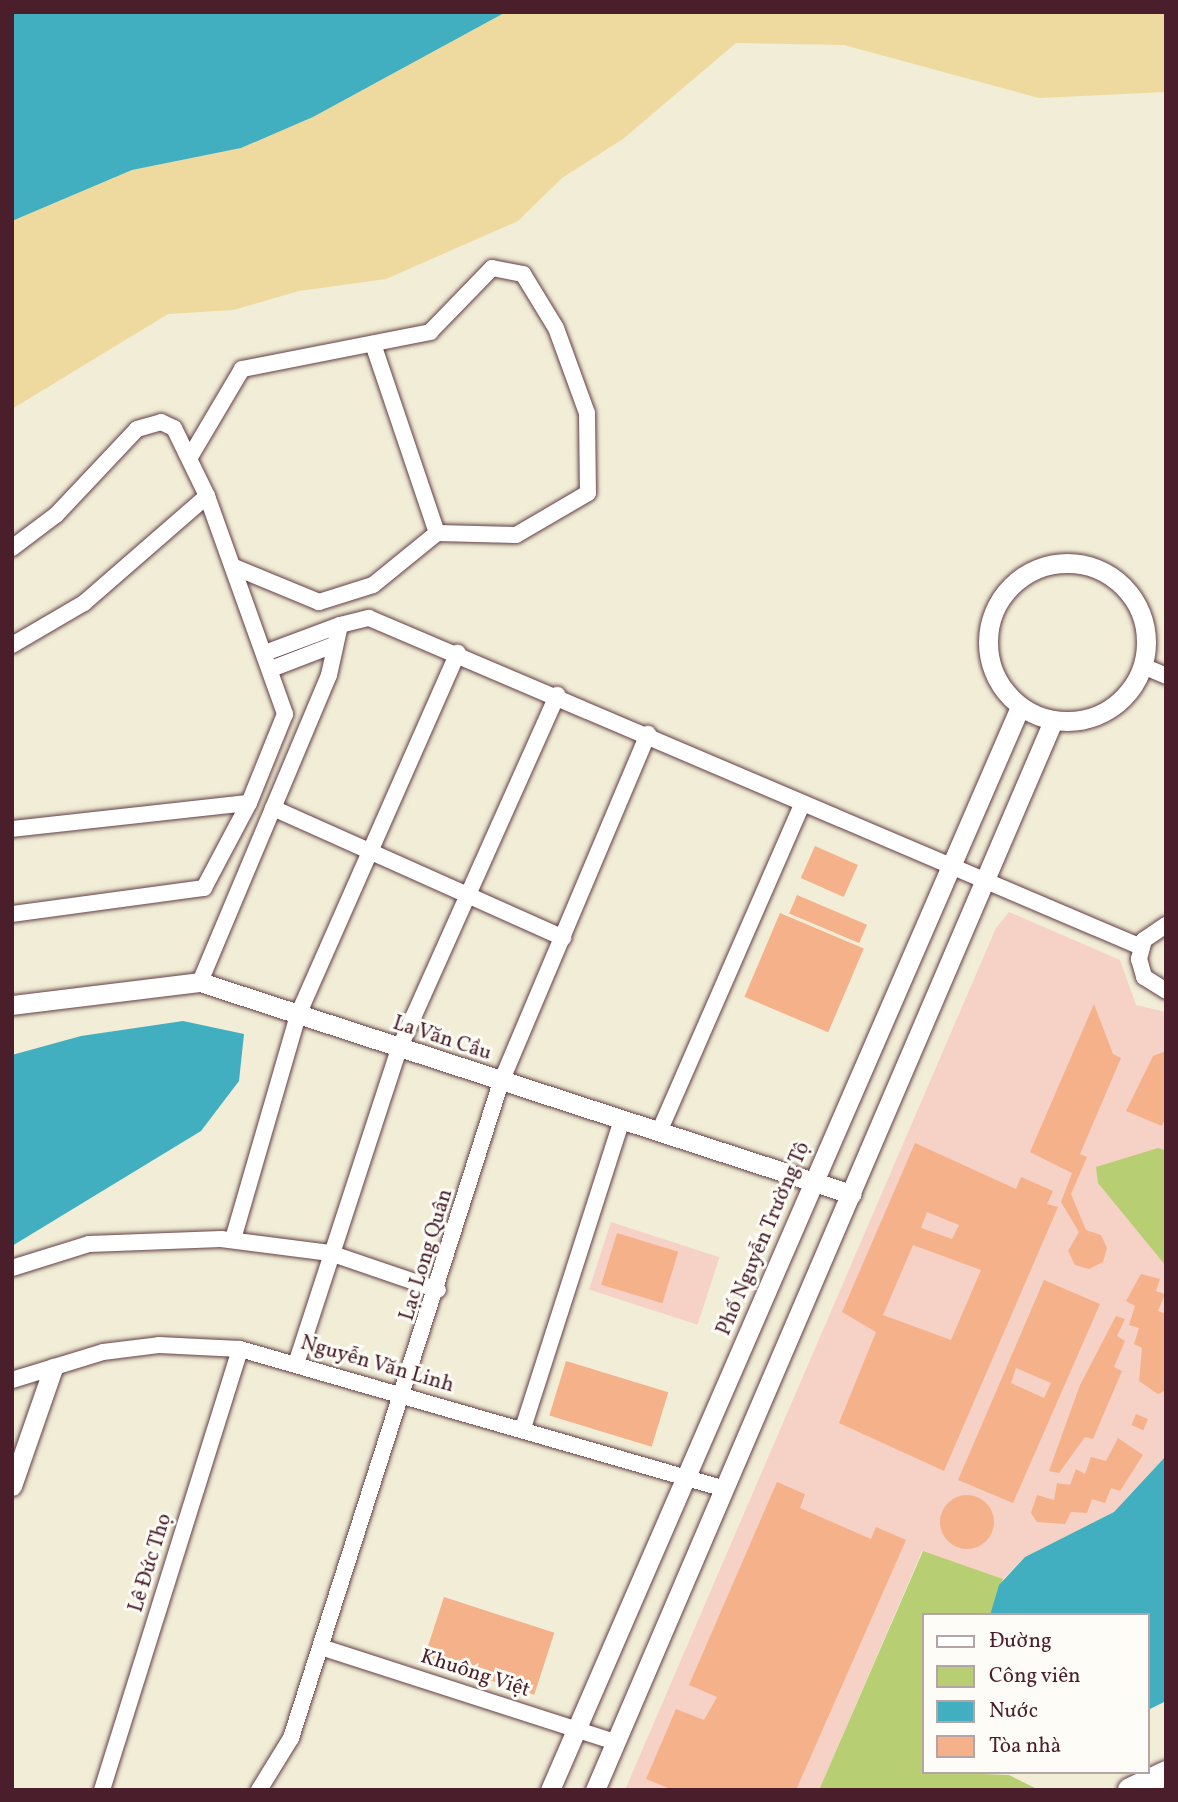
<!DOCTYPE html>
<html>
<head>
<meta charset="utf-8">
<style>
	body { margin:0 }
	#map { position:relative; width:1178px; height:1802px; overflow:hidden; background:#f1edd6; font-family:Vollkorn,serif }
	div>[style] { position:absolute }
	[style*='--x'] { left:calc(var(--x)*1px); top:calc(var(--y)*1px); width:calc(var(--w)*1px); rotate:calc(var(--a)*1deg) }
	.built>* { inset:0; background:#f6d1c5; transform-origin:0 0 }
	.green>* { inset:0; background:#b7ce73 }
	.sand>* { inset:0; background:#eeda9e }
	.water>* { inset:0; background:#41afbf }
	.pier>* { inset:0; background:#f1edd6 }
	.building>* { inset:0; background:#f5b18a; transform-origin:0 0 }
	.round { border-radius:50% }
	.roads { filter:drop-shadow(0 0 2px #633e45) drop-shadow(0 0 2px #633e45) }
	.minor>* { height:16px; margin:-8px; padding:0 8px; transform-origin:8px; border-radius:8px; background:#fff }
	.tertiary>* { height:19px; margin:-9.5px; padding:0 9.5px; transform-origin:9.5px; border-radius:9.5px; background:#fff }
	.tertiary>.ring { margin:-9.5px; padding:0; box-sizing:content-box; background:none; border:19px solid #fff; border-radius:50% }
	.primary>* { height:24px; margin:-12px; padding:0 12px; transform-origin:12px; border-radius:12px; background:#fff }
	span { translate:-50% -50%; white-space:nowrap; text-align:center; line-height:1.15; -webkit-text-stroke:6px #fdfcf7; paint-order:stroke }
	.street-label { font-size:21px; color:#4a1f2b }
	.frame { position:absolute; inset:0; border:14px solid #4a1f2b; pointer-events:none }
	.legend { position:absolute; left:922px; top:1613px; width:228px; height:161px; box-sizing:border-box; background:#fdfcf7; border:2px solid #b5a4a5; margin:0; padding:9px 12px; list-style:none; font-size:21px; color:#4a1f2b }
	.legend li { display:flex; align-items:center; gap:14px; height:35px }
	.legend b { width:35px; border:2px solid #b5a4a5 }
</style>
</head>
<body>
<div id="map">
	<div class="built">
		<div style="clip-path:polygon(1009px 912px,1120px 960px,1136px 1005px,1166px 1012px,1166px 1150px,1158px 1148px,1145px 1236px,1166px 1266px,1166px 1456px,1114px 1512px,1025px 1557px,1003px 1579px,922px 1551px,819px 1790px,625px 1790px,996px 928px)"></div>
		<div style="left:611px;top:1222px;width:114px;height:71px;rotate:18deg"></div>
	</div>
	<div class="green">
		<div style="clip-path:polygon(1158px 1148px,1166px 1150px,1166px 1266px,1098px 1183px,1096px 1167px)"></div>
		<div style="clip-path:polygon(923px 1551px,1003px 1579px,990px 1615px,924px 1615px,924px 1772px,1009px 1775px,1039px 1790px,819px 1790px)"></div>
	</div>
	<div class="sand">
		<div style="clip-path:polygon(506px 12px,1166px 12px,1166px 92px,1039px 98px,844px 45px,736px 43px,623px 139px,562px 178px,518px 221px,386px 279px,299px 291px,233px 310px,168px 314px,12px 409px,12px 221px,132px 170px,241px 148px,313px 117px)"></div>
	</div>
	<div class="water">
		<div style="clip-path:polygon(12px 12px,506px 12px,313px 117px,241px 148px,132px 170px,12px 221px)"></div>
		<div style="clip-path:polygon(183px 1021px,244px 1034px,239px 1081px,201px 1131px,12px 1246px,12px 1055px,81px 1036px)"></div>
		<div style="clip-path:polygon(1166px 1456px,1166px 1701px,1148px 1710px,1148px 1615px,990px 1615px,999px 1585px,1025px 1557px,1114px 1512px)"></div>
	</div>
	<div class="pier">
		<div style="clip-path:polygon(1155px 1746px,1166px 1769px,1166px 1790px,1159px 1790px,1148px 1768px,1148px 1749px)"></div>
	</div>
	<div class="building">
		<div style="left:815px;top:846px;width:47px;height:35px;rotate:24deg"></div>
		<div style="left:797px;top:895px;width:76px;height:20px;rotate:23deg"></div>
		<div style="left:780px;top:913px;width:91px;height:91px;rotate:23deg"></div>
		<div style="clip-path:polygon(1094px 1004px,1113px 1054px,1121px 1058px,1080px 1154px,1087px 1157px,1071px 1194px,1086px 1230px,1101px 1235px,1107px 1248px,1103px 1262px,1089px 1269px,1075px 1265px,1068px 1251px,1079px 1232px,1061px 1202px,1072px 1173px,1030px 1152px)"></div>
		<div style="clip-path:polygon(1166px 1051px,1166px 1116px,1162px 1126px,1126px 1111px,1153px 1056px)"></div>
		<div style="clip-path:polygon(evenodd,915px 1143px,1016px 1189px,1021px 1177px,1053px 1191px,1047px 1204px,1058px 1207px,944px 1471px,839px 1423px,876px 1332px,842px 1312px,915px 1143px,927px 1212px,959px 1225px,952px 1239px,921px 1228px,927px 1212px,915px 1143px,913px 1245px,981px 1270px,951px 1340px,883px 1315px,913px 1245px)"></div>
		<div style="left:617px;top:1233px;width:64px;height:54px;rotate:17deg"></div>
		<div style="clip-path:polygon(1141px 1274px,1160px 1279px,1156px 1291px,1165px 1294px,1158px 1311px,1166px 1314px,1166px 1390px,1158px 1394px,1139px 1381px,1142px 1348px,1134px 1344px,1139px 1328px,1129px 1325px,1135px 1306px,1126px 1301px)"></div>
		<div style="clip-path:polygon(evenodd,1044px 1280px,1100px 1304px,1013px 1503px,958px 1480px,1044px 1280px,1016px 1368px,1051px 1383px,1044px 1398px,1011px 1383px,1016px 1368px)"></div>
		<div style="clip-path:polygon(1116px 1316px,1125px 1319px,1117px 1336px,1125px 1341px,1114px 1367px,1122px 1371px,1093px 1439px,1085px 1437px,1059px 1473px,1049px 1471px,1080px 1385px)"></div>
		<div style="left:566px;top:1361px;width:107px;height:57px;rotate:17deg"></div>
		<div style="left:1136px;top:1414px;width:13px;height:12px;rotate:23deg"></div>
		<div style="clip-path:polygon(1118px 1438px,1143px 1455px,1120px 1491px,1111px 1488px,1105px 1503px,1092px 1499px,1087px 1513px,1071px 1512px,1065px 1524px,1037px 1522px,1031px 1513px,1037px 1495px,1054px 1500px,1057px 1483px,1070px 1485px,1076px 1469px,1085px 1474px,1091px 1457px,1106px 1461px)"></div>
		<div style="clip-path:polygon(777px 1482px,805px 1494px,800px 1508px,871px 1539px,876px 1527px,906px 1540px,796px 1790px,673px 1790px,646px 1779px,676px 1709px,704px 1720px,717px 1697px,689px 1685px)"></div>
		<div class="round" style="left:940px;top:1495px;width:54px;height:54px"></div>
		<div style="left:444px;top:1597px;width:116px;height:65px;rotate:18deg"></div>
	</div>
	<div class="roads">
		<div class="minor">
			<div style="--x:373;--y:344;--w:200;--a:71.3"></div>
			<div style="--x:190;--y:457;--w:102;--a:-59.4"></div>
			<div style="--x:242;--y:369;--w:192;--a:-11.1"></div>
			<div style="--x:430;--y:332;--w:89;--a:-45.9"></div>
			<div style="--x:492;--y:268;--w:32;--a:11"></div>
			<div style="--x:523;--y:274;--w:63;--a:58.6"></div>
			<div style="--x:556;--y:328;--w:90;--a:70"></div>
			<div style="--x:587;--y:413;--w:80;--a:89.3"></div>
			<div style="--x:588;--y:493;--w:83;--a:149.7"></div>
			<div style="--x:516;--y:535;--w:79;--a:-178.5"></div>
			<div style="--x:437;--y:533;--w:82;--a:140.9"></div>
			<div style="--x:373;--y:585;--w:57;--a:162.5"></div>
			<div style="--x:319;--y:602;--w:92;--a:-157.6"></div>
			<div style="--x:12;--y:548;--w:55;--a:-36.9"></div>
			<div style="--x:56;--y:515;--w:118;--a:-46.7"></div>
			<div style="--x:137;--y:429;--w:25;--a:-16"></div>
			<div style="--x:161;--y:422;--w:14;--a:25"></div>
			<div style="--x:174;--y:428;--w:76;--a:64.1"></div>
			<div style="--x:207;--y:496;--w:232;--a:70.3"></div>
			<div style="--x:285;--y:714;--w:96;--a:112"></div>
			<div style="--x:249;--y:803;--w:96;--a:117.9"></div>
			<div style="--x:204;--y:888;--w:194;--a:172.3"></div>
			<div style="--x:12;--y:645;--w:83;--a:-30.3"></div>
			<div style="--x:84;--y:603;--w:163;--a:-41"></div>
			<div style="--x:265;--y:653;--w:80;--a:-20.5"></div>
			<div style="--x:1143;--y:666;--w:25;--a:23"></div>
			<div style="--x:271;--y:669;--w:67;--a:-20.9"></div>
			<div style="--x:273;--y:808;--w:318;--a:24.1"></div>
			<div style="--x:12;--y:829;--w:238;--a:-6.3"></div>
			<div style="--x:1166;--y:925;--w:27;--a:146"></div>
			<div style="--x:1144;--y:940;--w:20;--a:105"></div>
			<div style="--x:1139;--y:959;--w:19;--a:74"></div>
			<div style="--x:1144;--y:977;--w:26;--a:32"></div>
			<div style="--x:200;--y:982;--w:333;--a:-67.2"></div>
			<div style="--x:329;--y:675;--w:51;--a:-77.6"></div>
			<div style="--x:340;--y:625;--w:30;--a:-14"></div>
			<div style="--x:369;--y:618;--w:839;--a:23.08"></div>
			<div style="--x:659;--y:1132;--w:358;--a:-66.4"></div>
			<div style="--x:233;--y:1239;--w:233;--a:-73.8"></div>
			<div style="--x:298;--y:1015;--w:396;--a:-66.2"></div>
			<div style="--x:12;--y:1268;--w:81;--a:-17.3"></div>
			<div style="--x:89;--y:1244;--w:132;--a:-2.2"></div>
			<div style="--x:221;--y:1239;--w:110;--a:7.3"></div>
			<div style="--x:330;--y:1253;--w:114;--a:18.9"></div>
			<div style="--x:296;--y:1364;--w:331;--a:-71.9"></div>
			<div style="--x:399;--y:1049;--w:388;--a:-65.9"></div>
			<div style="--x:12;--y:1380;--w:95;--a:-17.1"></div>
			<div style="--x:103;--y:1352;--w:56;--a:-7.1"></div>
			<div style="--x:159;--y:1345;--w:81;--a:2.8"></div>
			<div style="--x:240;--y:1349;--w:505;--a:16.1"></div>
			<div style="--x:523;--y:1428;--w:324;--a:-72.2"></div>
			<div style="--x:321;--y:1647;--w:310;--a:17.9"></div>
			<div style="--x:102;--y:1790;--w:462;--a:-72.6"></div>
			<div style="--x:259;--y:1790;--w:61;--a:-58.4"></div>
			<div style="--x:291;--y:1738;--w:689;--a:-72.25"></div>
			<div style="--x:501;--y:1082;--w:378;--a:-67.1"></div>
		</div>
		<div class="tertiary">
			<div class="ring" style="left:988px;top:563px;width:139px;height:139px"></div>
			<div style="--x:12;--y:1005;--w:189;--a:-7"></div>
			<div style="--x:200;--y:982;--w:685;--a:18.04"></div>
			<div style="--x:12;--y:1486;--w:125;--a:-70.8"></div>
			<div style="--x:550;--y:1790;--w:1181;--a:-66.54"></div>
			<div style="--x:595;--y:1790;--w:1163;--a:-66.81"></div>
		</div>
		<div class="primary">
			<div style="--x:1130;--y:1790;--w:40;--a:-25"></div>
		</div>
	</div>
	<div class="street-label">
		<span style="left:442px;top:1039px;rotate:18deg">La Văn Cầu</span>
		<span style="left:764px;top:1239px;rotate:-67deg">Phố Nguyễn Trường Tộ</span>
		<span style="left:427px;top:1255px;rotate:-73deg">Lạc Long Quân</span>
		<span style="left:377px;top:1365px;rotate:16deg">Nguyễn Văn Linh</span>
		<span style="left:151px;top:1563px;rotate:-73deg">Lê Đức Thọ</span>
		<span style="left:475px;top:1674px;rotate:18deg">Khuông Việt</span>
	</div>
	<div class="frame"></div>
	<ul class="legend">
	<li><b style="height:9px;background:#fff"></b>Đường</li>
	<li><b style="height:19px;background:#b7ce73"></b>Công viên</li>
	<li><b style="height:19px;background:#41afbf"></b>Nước</li>
	<li><b style="height:19px;background:#f5b18a"></b>Tòa nhà</li>
	</ul>
</div>
</body>
</html>
